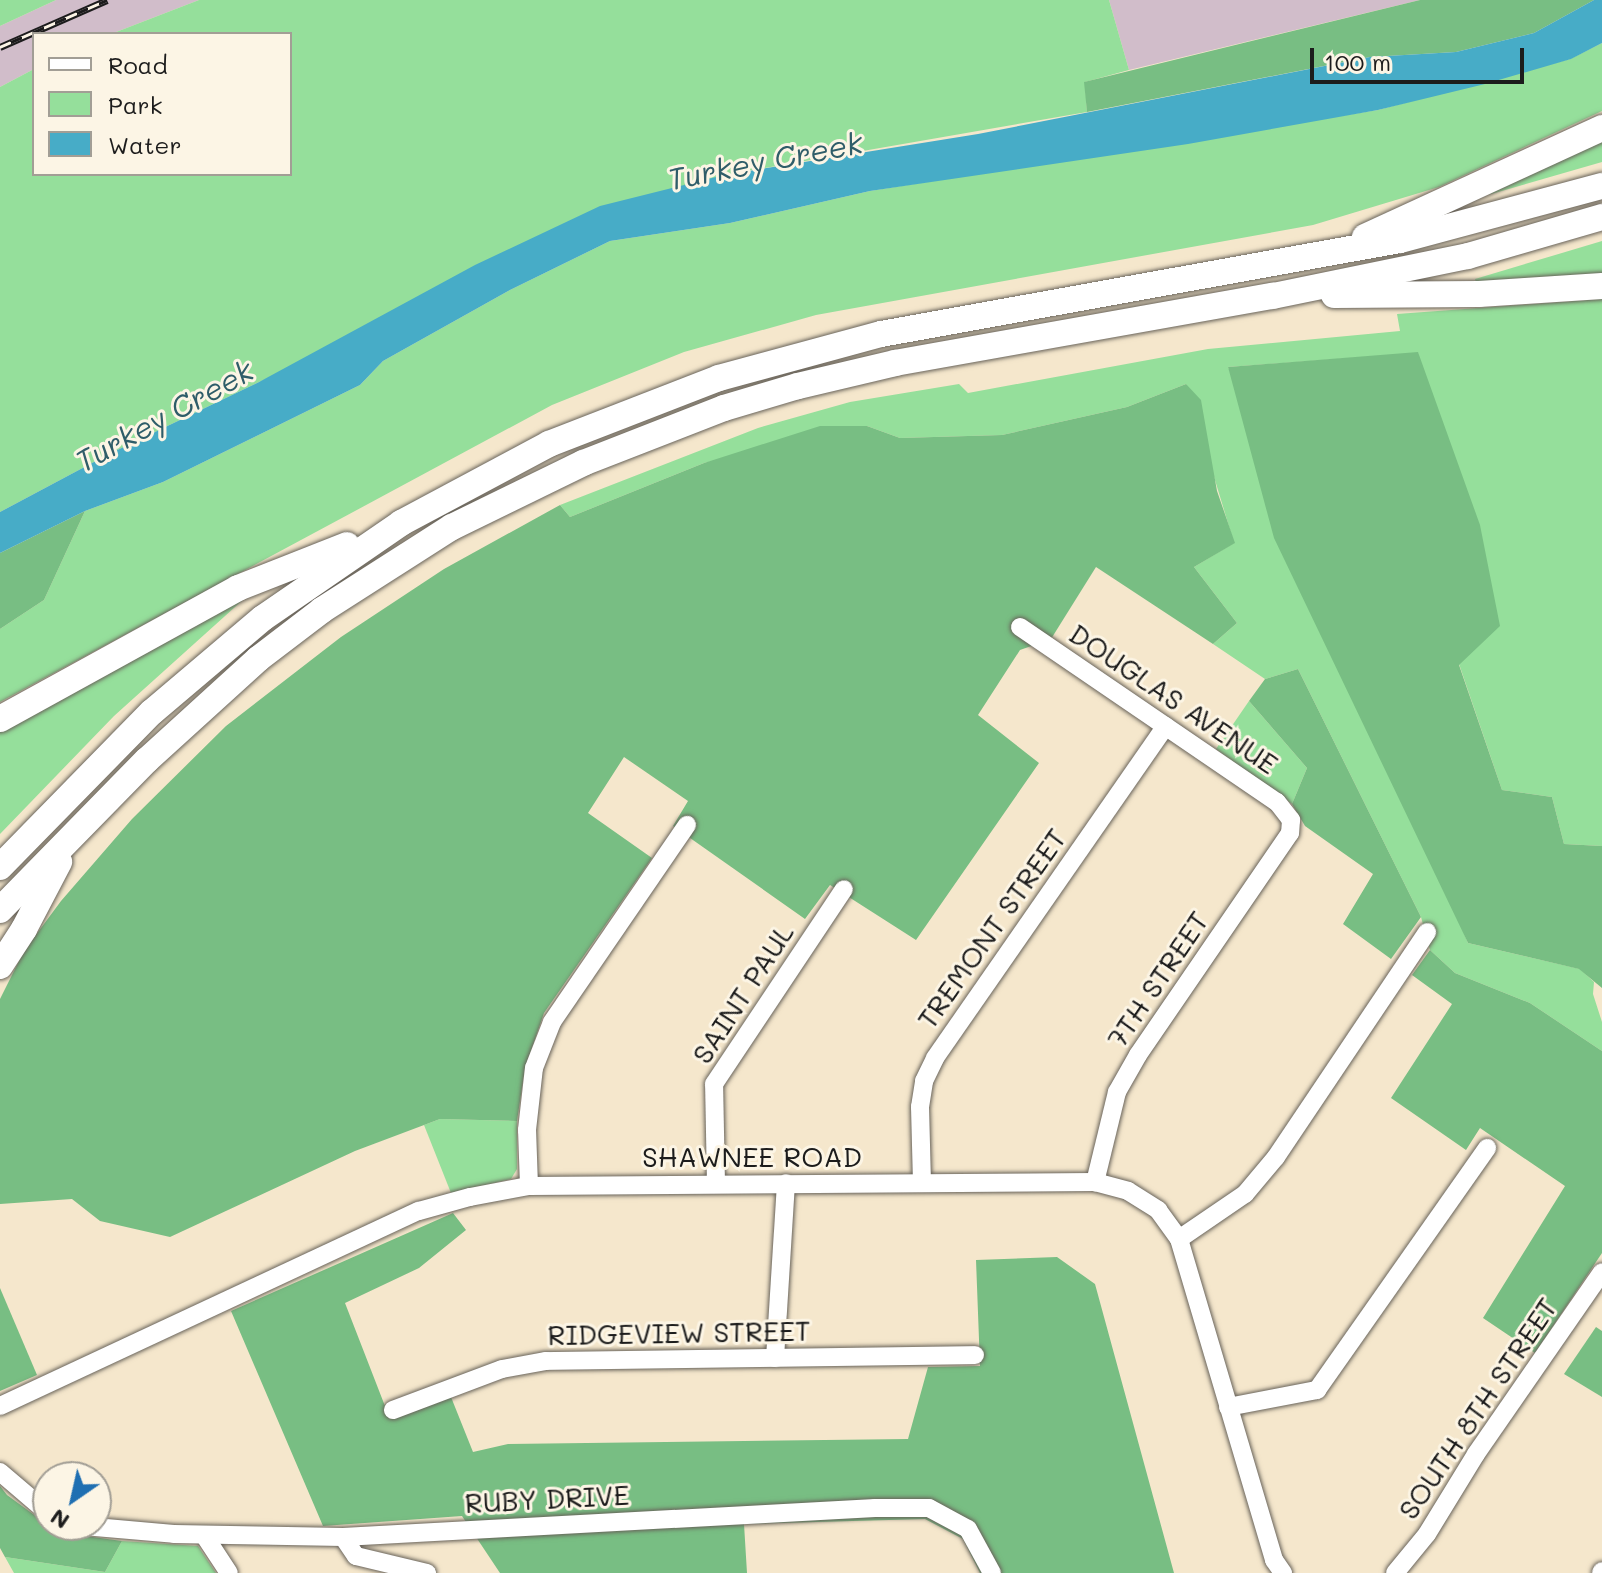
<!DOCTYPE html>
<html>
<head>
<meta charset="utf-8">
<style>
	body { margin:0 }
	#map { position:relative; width:1602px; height:1573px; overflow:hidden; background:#f5e7cc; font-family:Mali,sans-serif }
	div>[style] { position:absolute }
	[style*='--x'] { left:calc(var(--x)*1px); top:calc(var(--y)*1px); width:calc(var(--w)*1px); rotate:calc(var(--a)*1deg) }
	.industrial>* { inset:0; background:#d1bdca }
	.green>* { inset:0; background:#95df9b }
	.forest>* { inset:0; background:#78be83 }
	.water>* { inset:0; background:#47acc7 }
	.roads { filter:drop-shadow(0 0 2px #68635a) drop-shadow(0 0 2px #68635a) }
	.minor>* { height:18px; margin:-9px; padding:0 9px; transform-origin:9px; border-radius:9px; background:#fff }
	.highway>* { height:26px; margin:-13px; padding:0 13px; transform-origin:13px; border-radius:13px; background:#fff }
	.rail>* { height:7px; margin-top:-3.5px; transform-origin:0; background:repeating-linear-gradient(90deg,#fcf5e5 0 12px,#1c1c1c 0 24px); box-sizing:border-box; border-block:2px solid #1c1c1c }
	span { translate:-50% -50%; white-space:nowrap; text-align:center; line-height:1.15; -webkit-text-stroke:6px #fcf5e5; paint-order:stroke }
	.street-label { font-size:28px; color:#1c1c1c }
	.water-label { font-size:30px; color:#2f5d69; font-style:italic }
	.legend { position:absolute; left:32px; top:32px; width:260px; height:144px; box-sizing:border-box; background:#fcf5e5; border:2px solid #a29e95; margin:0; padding:10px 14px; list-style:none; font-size:24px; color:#1c1c1c }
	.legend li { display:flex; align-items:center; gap:16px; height:40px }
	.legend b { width:40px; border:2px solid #a29e95 }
	.north { position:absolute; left:32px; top:1461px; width:80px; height:80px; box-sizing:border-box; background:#fcf5e5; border:2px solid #a29e95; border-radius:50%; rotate:214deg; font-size:22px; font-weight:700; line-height:32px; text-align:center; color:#1c1c1c }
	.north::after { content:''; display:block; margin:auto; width:28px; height:36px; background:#1f6fb2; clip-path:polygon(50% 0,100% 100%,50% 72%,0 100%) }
	.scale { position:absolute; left:1310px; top:48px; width:214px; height:36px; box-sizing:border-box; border:4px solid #1c1c1c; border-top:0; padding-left:10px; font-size:24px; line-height:28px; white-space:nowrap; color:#1c1c1c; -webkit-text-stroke:6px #fcf5e5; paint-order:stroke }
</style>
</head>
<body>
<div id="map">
	<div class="industrial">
		<div style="clip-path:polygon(56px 0,199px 0,111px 34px,34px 34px,34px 69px,0 87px,0 26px)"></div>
		<div style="clip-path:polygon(1109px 0,1420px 0,1129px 70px)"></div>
	</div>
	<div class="green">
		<div style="clip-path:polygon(0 0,56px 0,0 26px)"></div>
		<div style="clip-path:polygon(199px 0,1109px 0,1129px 70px,1085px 82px,1087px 112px,724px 175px,259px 382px,107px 455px,0 512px,0 87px,34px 69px,34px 174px,290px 174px,290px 34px,111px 34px)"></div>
		<div style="clip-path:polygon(1602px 43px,1602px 111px,1439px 187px,1313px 225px,816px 315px,684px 352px,552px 405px,0 702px,0 629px,44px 600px,85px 511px,163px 482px,360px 385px,383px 361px,510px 290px,610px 241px,730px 223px,870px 191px,1378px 110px,1570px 59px)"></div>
		<div style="clip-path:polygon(1602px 135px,1602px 162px,1488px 195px)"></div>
		<div style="clip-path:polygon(1602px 241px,1602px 278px,1477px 287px,1475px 279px)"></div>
		<div style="clip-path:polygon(1602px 299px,1602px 846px,1564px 844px,1552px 797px,1502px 790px,1459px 664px,1418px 353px,1228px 367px,1468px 943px,1580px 969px,1594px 982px,1593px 994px,1602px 1022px,1602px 1051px,1530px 1003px,1455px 973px,1430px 950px,1421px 917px,1298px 669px,1265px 679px,1213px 644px,1237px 623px,1194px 567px,1234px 543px,1186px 384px,1127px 407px,1002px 435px,900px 438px,867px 426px,704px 463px,570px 517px,560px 505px,758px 428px,850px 402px,959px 384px,968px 393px,1208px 349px,1400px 331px,1397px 314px)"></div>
		<div style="clip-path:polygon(245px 598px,114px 716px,0 834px,0 727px)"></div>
		<div style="clip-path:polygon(1249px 701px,1307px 768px,1292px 804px,1216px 749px)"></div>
		<div style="clip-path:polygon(440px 1119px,517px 1121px,517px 1169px,511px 1179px,451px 1193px,424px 1125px)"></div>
		<div style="clip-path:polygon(122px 1541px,198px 1546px,216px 1573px,14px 1573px,5px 1557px,105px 1572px)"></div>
	</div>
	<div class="forest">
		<div style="clip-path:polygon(1420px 0,1594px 0,1534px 33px,1456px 52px,1370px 57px,1087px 112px,1084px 82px)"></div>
		<div style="clip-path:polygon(1418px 352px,1480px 525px,1500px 626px,1459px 665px,1502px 790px,1552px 797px,1564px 844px,1602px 846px,1602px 988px,1579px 969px,1468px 943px,1274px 538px,1228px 367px)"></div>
		<div style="clip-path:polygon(1186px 384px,1201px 400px,1217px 491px,1235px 543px,1194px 567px,1237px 623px,1213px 644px,1096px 567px,1051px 639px,1020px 650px,978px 715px,1039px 763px,916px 940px,830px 885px,805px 919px,673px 826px,688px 801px,624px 757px,588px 813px,652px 858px,544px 1013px,525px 1068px,517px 1121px,440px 1119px,355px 1151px,170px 1237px,100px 1221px,72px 1199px,0 1204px,0 999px,24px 951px,61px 901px,132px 819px,226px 726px,341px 637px,444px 569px,560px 505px,570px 517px,704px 463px,820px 426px,867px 426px,900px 438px,1002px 435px,1127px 407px)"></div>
		<div style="clip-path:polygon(85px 511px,44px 600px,0 629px,0 553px)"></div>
		<div style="clip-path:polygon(1298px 669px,1421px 917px,1391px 959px,1343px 924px,1373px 874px,1305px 826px,1292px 804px,1307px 768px,1249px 701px,1265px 679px)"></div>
		<div style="clip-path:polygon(1430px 950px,1455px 973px,1530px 1003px,1602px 1051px,1602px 1253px,1535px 1353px,1483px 1318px,1565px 1186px,1480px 1128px,1466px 1150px,1391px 1098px,1452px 1004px,1412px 975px)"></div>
		<div style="clip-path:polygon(453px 1213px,466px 1230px,419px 1268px,345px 1303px,390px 1419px,451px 1397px,473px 1452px,508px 1444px,908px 1439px,928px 1367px,980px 1366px,976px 1260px,1057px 1257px,1095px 1284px,1174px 1573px,980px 1573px,963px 1539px,925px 1519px,744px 1524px,747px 1573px,500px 1573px,462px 1516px,323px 1526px,231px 1311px)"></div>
		<div style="clip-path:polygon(0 1288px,37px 1375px,0 1391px)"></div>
		<div style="clip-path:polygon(1596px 1327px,1602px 1331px,1602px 1397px,1564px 1374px)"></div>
		<div style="clip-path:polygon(0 1486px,7px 1495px,48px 1525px,71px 1534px,122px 1541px,105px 1572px,5px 1557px,0 1548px)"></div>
	</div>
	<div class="water">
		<div style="clip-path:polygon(1594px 0,1602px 0,1602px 43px,1571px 59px,1485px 84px,1378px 110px,1188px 144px,870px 191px,730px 223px,610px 241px,510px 290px,383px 361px,360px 385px,163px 482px,85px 511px,0 553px,0 512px,107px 455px,259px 382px,475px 265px,600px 206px,724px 175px,978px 134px,1370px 57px,1456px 52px,1534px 33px)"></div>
	</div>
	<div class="roads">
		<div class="minor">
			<div style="--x:1020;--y:627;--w:311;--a:34.3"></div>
			<div style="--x:1277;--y:802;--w:23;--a:52"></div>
			<div style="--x:1291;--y:820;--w:13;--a:94"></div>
			<div style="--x:1290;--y:833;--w:269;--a:124.4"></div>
			<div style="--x:1138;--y:1055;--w:43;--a:119.6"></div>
			<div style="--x:1117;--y:1092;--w:93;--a:103.7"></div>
			<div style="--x:922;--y:1183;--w:76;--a:-91.5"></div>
			<div style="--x:920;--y:1107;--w:26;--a:-81"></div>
			<div style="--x:924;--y:1081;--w:25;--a:-64"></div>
			<div style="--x:935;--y:1058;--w:404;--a:-55.2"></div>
			<div style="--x:716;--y:1184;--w:100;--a:-91.1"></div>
			<div style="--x:714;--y:1084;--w:234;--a:-56.3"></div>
			<div style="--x:529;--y:1186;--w:56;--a:-92"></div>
			<div style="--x:527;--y:1130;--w:62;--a:-83.6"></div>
			<div style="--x:534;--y:1068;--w:49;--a:-68.6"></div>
			<div style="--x:552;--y:1022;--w:239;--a:-55.6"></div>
			<div style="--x:1179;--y:1239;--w:80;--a:-34.3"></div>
			<div style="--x:1245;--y:1194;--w:48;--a:-50"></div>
			<div style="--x:1276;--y:1157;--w:271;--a:-56.1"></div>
			<div style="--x:775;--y:1358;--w:175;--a:-86.4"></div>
			<div style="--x:0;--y:1406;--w:462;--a:-25"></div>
			<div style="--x:419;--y:1211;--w:53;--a:-15.4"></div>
			<div style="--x:470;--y:1197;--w:60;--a:-10.6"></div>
			<div style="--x:529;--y:1186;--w:566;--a:-0.4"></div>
			<div style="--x:1095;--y:1182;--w:34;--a:15"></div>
			<div style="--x:1128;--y:1191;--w:36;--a:32"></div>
			<div style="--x:1158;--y:1210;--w:36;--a:54"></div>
			<div style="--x:1179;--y:1239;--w:335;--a:73.5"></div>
			<div style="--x:1274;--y:1560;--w:16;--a:55"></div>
			<div style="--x:1228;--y:1407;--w:91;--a:-10.8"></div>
			<div style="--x:1317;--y:1390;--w:296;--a:-54.9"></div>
			<div style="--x:393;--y:1410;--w:116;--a:-20.6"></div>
			<div style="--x:502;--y:1369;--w:45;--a:-10.3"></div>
			<div style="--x:546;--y:1361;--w:429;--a:-0.8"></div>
			<div style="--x:0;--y:1472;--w:63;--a:40.5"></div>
			<div style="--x:72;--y:1525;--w:102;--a:5"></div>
			<div style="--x:174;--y:1534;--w:169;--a:1"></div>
			<div style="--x:343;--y:1537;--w:533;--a:-3.12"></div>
			<div style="--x:875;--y:1508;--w:54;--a:0"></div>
			<div style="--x:929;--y:1508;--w:44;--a:28.3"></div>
			<div style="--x:968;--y:1529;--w:50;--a:61.4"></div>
			<div style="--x:204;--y:1535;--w:45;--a:56.7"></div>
			<div style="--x:343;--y:1537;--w:23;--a:56"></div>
			<div style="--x:356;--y:1556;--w:73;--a:13.5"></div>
			<div style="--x:1395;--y:1573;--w:50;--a:-50.6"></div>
			<div style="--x:1427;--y:1534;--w:94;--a:-58.5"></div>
			<div style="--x:1476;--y:1454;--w:221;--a:-55.3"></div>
			<div style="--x:1601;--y:1573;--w:2;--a:-63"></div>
		</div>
		<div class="highway">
			<div style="--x:1365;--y:237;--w:261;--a:-24.7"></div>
			<div style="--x:1334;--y:295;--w:145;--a:-0.4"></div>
			<div style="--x:1479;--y:294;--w:123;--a:-3.7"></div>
			<div style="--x:0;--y:719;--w:272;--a:-28.8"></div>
			<div style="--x:238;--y:588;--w:117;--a:-21.5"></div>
			<div style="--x:0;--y:867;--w:217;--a:-45.6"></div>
			<div style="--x:152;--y:712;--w:145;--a:-40.3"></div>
			<div style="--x:263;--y:618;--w:168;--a:-34.5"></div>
			<div style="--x:401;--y:523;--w:168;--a:-28.1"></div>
			<div style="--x:549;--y:444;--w:182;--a:-21.2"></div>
			<div style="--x:719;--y:378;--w:168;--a:-15.2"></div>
			<div style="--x:881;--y:334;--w:527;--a:-10.27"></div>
			<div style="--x:1400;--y:240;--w:209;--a:-15"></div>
			<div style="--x:0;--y:910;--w:210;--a:-45.6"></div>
			<div style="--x:147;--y:760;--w:150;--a:-42.3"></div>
			<div style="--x:258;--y:659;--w:81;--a:-37.4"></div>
			<div style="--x:322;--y:610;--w:154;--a:-32.6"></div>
			<div style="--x:452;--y:527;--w:146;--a:-26"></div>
			<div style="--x:583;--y:463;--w:151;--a:-21.3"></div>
			<div style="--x:724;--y:408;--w:77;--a:-16.6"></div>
			<div style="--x:798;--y:386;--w:100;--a:-13.3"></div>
			<div style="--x:895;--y:363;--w:384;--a:-10.1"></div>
			<div style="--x:1273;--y:296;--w:199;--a:-11.6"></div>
			<div style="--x:1468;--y:256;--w:140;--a:-16.2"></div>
			<div style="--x:0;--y:966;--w:44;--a:-57"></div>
			<div style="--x:24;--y:929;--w:76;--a:-62.4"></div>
		</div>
	</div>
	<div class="rail">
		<div style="--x:0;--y:47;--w:117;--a:-23.7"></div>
	</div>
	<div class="street-label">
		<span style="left:1174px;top:698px;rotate:34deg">DOUGLAS AVENUE</span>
		<span style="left:991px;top:928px;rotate:-55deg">TREMONT STREET</span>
		<span style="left:1157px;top:979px;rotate:-56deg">7TH STREET</span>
		<span style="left:742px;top:993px;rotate:-57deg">SAINT PAUL</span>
		<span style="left:752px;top:1156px">SHAWNEE ROAD</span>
		<span style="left:679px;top:1332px;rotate:-1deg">RIDGEVIEW STREET</span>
		<span style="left:1477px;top:1408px;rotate:-56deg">SOUTH 8TH STREET</span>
		<span style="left:547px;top:1498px;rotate:-3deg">RUBY DRIVE</span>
	</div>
	<div class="water-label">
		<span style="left:765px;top:160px;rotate:-11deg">Turkey Creek</span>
		<span style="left:164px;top:415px;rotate:-29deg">Turkey Creek</span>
	</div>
	<ul class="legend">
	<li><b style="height:10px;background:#fff"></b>Road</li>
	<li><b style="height:22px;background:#95df9b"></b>Park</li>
	<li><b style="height:22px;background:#47acc7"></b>Water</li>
	</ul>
	<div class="north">N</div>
	<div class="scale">100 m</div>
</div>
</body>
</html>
